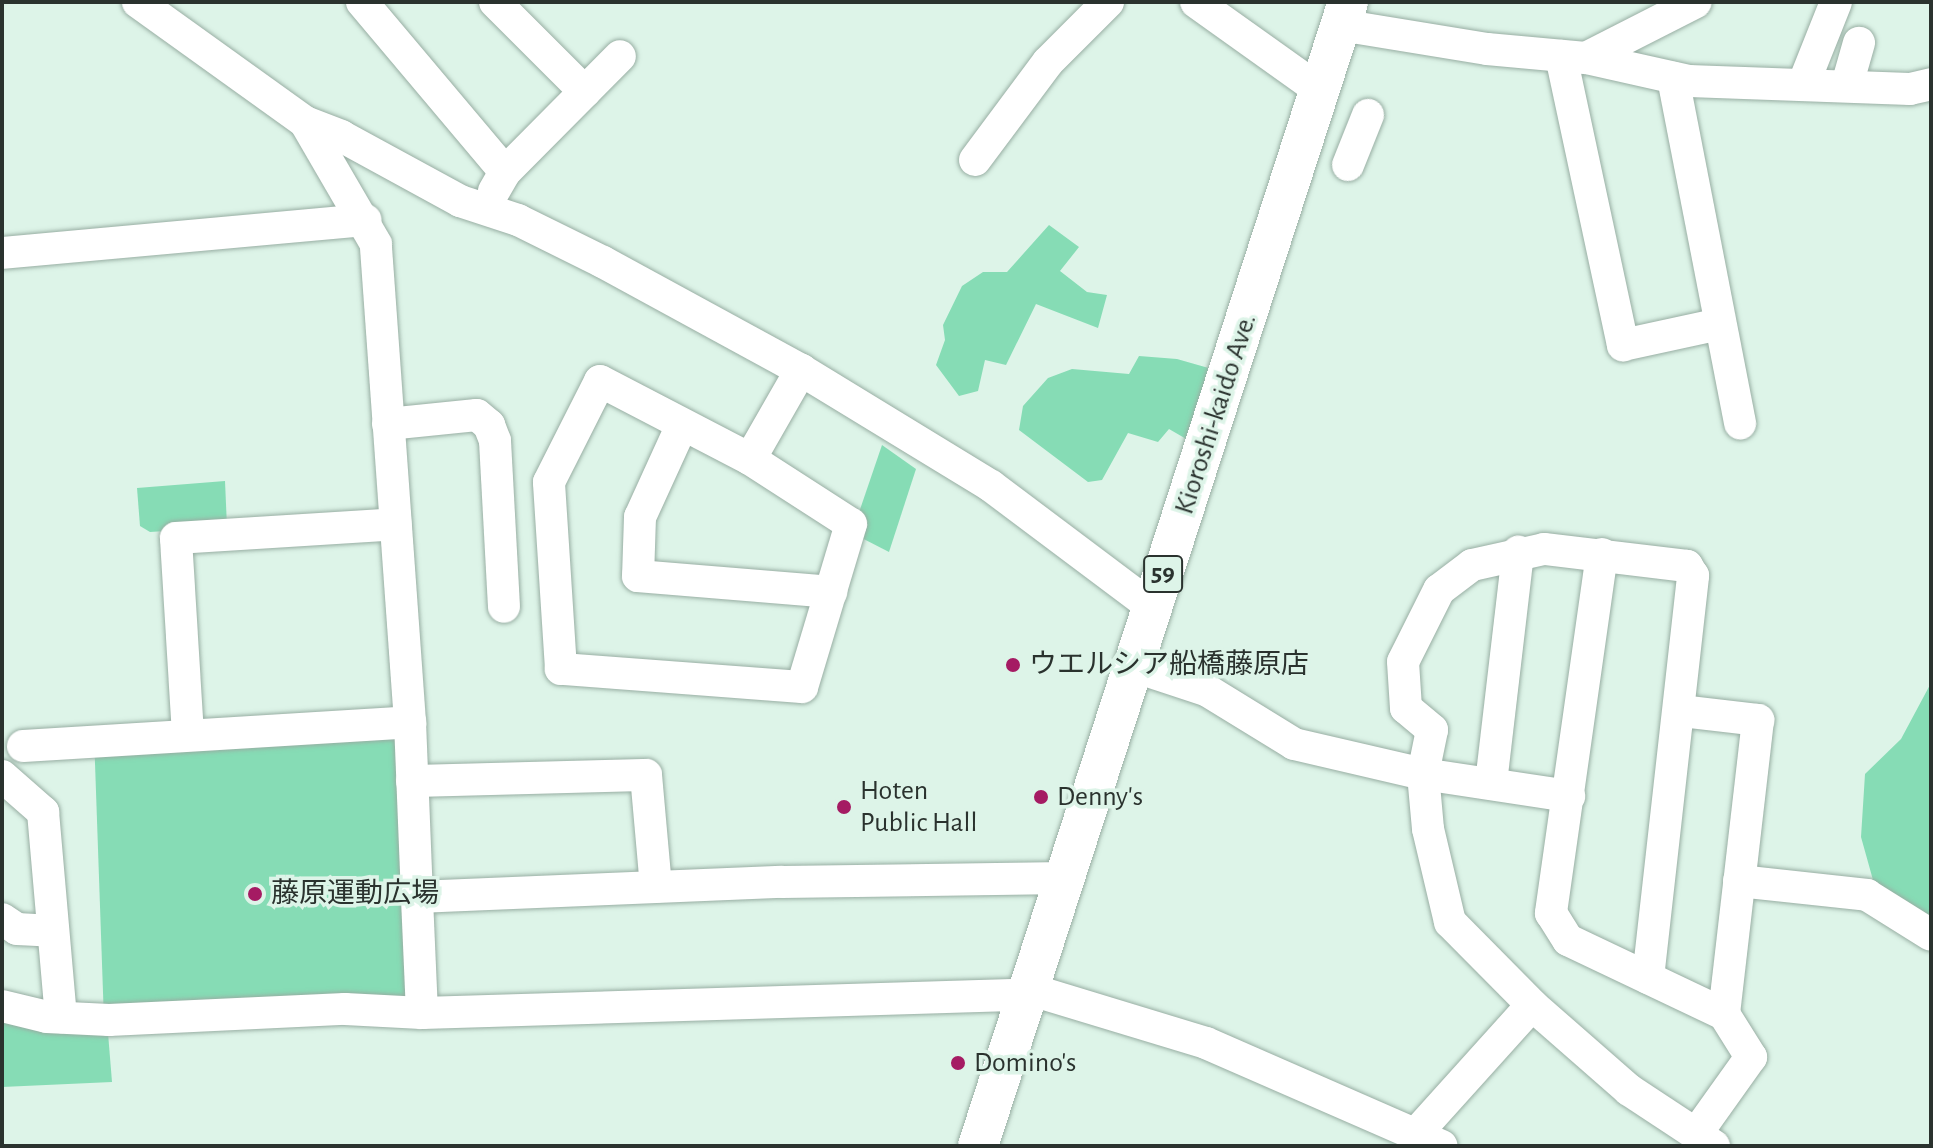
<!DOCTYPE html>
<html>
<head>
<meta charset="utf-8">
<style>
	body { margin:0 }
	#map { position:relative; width:1933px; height:1148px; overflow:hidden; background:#ddf4e8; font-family:"Alegreya Sans","Noto Sans JP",sans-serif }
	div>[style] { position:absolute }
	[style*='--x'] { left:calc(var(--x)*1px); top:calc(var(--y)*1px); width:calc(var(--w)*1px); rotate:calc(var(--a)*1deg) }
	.green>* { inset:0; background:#86dcb5; transform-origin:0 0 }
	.roads { filter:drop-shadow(0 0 2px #98aea3) drop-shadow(0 0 2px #98aea3) }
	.minor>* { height:32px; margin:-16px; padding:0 16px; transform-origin:16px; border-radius:16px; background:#fff }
	.major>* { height:40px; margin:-20px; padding:0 20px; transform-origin:20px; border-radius:20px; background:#fff }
	.dots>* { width:22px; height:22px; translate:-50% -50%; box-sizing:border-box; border:4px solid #ddf4e8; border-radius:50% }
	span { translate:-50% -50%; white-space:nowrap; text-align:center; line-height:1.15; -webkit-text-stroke:7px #ddf4e8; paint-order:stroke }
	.shield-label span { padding:2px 6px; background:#ddf4e8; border:2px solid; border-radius:6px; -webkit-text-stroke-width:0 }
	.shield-label { font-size:26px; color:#2a322e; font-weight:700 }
	.street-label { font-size:28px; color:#2a322e }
	.poi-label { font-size:28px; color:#2a322e }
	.left { translate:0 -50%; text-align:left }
	.frame { position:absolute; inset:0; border:4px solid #2a322e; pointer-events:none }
</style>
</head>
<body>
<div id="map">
	<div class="green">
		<div style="clip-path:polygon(1049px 225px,1079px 247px,1060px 271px,1087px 292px,1107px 295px,1098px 328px,1036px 304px,1006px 365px,985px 360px,978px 391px,959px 396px,936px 365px,945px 340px,943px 325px,962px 286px,983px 272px,1007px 272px)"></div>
		<div style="clip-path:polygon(1139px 356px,1177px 359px,1212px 369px,1188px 440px,1169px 429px,1158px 442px,1128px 433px,1102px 480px,1088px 482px,1019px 430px,1023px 406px,1048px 378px,1072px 369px,1129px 374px)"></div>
		<div style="clip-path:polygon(882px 445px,916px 469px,889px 552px,852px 533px)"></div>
		<div style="clip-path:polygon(225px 481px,227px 527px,150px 532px,140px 526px,137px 488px)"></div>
		<div style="clip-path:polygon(1931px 683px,1931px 926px,1897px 904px,1873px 880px,1861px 837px,1865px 774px,1901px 739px)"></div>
		<div style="left:402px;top:729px;width:273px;height:308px;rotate:88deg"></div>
		<div style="clip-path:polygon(2px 1018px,108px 1033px,112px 1082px,2px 1087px)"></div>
	</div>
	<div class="roads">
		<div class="minor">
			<div style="--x:362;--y:2;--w:222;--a:49.9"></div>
			<div style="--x:495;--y:2;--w:127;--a:45"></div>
			<div style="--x:1196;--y:2;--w:153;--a:35.5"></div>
			<div style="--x:1340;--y:25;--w:149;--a:9.3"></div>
			<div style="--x:1487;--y:49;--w:99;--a:5.2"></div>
			<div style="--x:1586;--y:58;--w:106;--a:12.6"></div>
			<div style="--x:1689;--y:81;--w:221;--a:2.1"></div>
			<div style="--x:1910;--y:89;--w:22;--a:-13"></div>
			<div style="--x:1561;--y:56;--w:296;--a:77.9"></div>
			<div style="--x:1623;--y:345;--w:99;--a:-12.2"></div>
			<div style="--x:1586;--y:58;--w:123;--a:-27"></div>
			<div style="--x:1673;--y:78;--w:352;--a:79"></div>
			<div style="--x:1803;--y:85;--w:89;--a:-68.3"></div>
			<div style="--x:1847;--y:85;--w:44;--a:-74.1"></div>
			<div style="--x:305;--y:122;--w:39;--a:21"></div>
			<div style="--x:341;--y:136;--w:136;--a:28.6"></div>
			<div style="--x:460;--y:201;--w:61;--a:18.1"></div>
			<div style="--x:518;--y:220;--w:95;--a:26.3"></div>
			<div style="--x:603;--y:262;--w:226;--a:28.6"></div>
			<div style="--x:801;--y:370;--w:223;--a:31.4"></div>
			<div style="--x:991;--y:486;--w:201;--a:36.9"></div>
			<div style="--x:975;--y:160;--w:122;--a:-53.3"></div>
			<div style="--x:1048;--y:62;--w:85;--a:-45"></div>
			<div style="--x:1348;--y:165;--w:54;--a:-68.2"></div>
			<div style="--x:494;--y:191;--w:22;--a:-60"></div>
			<div style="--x:505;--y:172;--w:163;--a:-45.2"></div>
			<div style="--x:2;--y:253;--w:365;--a:-5.2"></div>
			<div style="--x:388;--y:424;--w:89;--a:-5.8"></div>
			<div style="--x:477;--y:415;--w:16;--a:40"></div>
			<div style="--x:489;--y:425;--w:17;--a:69"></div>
			<div style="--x:495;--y:441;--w:166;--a:86.9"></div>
			<div style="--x:682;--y:425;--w:101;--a:114.5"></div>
			<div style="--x:640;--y:517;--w:59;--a:91.9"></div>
			<div style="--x:638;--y:576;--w:194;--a:4.7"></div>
			<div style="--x:750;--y:459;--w:120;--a:32.8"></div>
			<div style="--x:851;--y:524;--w:170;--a:106.7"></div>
			<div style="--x:802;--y:687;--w:242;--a:-175.7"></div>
			<div style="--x:561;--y:669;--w:187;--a:-93.7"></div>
			<div style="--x:549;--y:482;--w:113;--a:-63.2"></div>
			<div style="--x:600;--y:381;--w:169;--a:27.5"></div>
			<div style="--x:750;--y:459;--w:103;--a:-60.2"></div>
			<div style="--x:1602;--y:554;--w:363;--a:98.1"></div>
			<div style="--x:1551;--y:913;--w:32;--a:58"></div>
			<div style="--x:1568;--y:940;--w:173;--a:25.4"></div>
			<div style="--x:1724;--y:1014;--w:51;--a:57.9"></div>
			<div style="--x:1751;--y:1057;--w:95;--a:125.5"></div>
			<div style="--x:1133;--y:666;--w:79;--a:18.4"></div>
			<div style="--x:1208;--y:691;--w:101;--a:31.6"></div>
			<div style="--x:1294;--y:744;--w:132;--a:13.1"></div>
			<div style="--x:1423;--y:774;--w:148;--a:8.6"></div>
			<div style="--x:1681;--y:711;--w:78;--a:6.7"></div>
			<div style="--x:1758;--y:720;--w:296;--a:96.6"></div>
			<div style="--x:410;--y:722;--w:175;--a:87.7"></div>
			<div style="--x:188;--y:735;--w:197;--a:-93.5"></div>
			<div style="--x:176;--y:538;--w:220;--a:-3.6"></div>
			<div style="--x:23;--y:746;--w:388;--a:-3.5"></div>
			<div style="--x:410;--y:722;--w:479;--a:-94.1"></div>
			<div style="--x:376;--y:244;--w:141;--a:-120.2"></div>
			<div style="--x:305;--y:122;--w:206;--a:-144.3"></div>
			<div style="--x:2;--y:776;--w:55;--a:41.3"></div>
			<div style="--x:43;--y:812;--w:206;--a:85"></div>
			<div style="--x:412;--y:781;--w:234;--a:-1.5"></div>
			<div style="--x:646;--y:775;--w:112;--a:84.9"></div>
			<div style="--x:1491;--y:783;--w:233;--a:-83.3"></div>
			<div style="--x:1739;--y:881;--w:129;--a:6.2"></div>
			<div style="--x:1867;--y:895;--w:75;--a:32"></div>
			<div style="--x:2;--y:919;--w:18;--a:34"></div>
			<div style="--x:17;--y:929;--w:36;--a:3"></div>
			<div style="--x:1648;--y:978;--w:405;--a:-83.6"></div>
			<div style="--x:1693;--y:576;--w:12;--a:-121"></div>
			<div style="--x:1687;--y:566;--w:144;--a:-173.2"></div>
			<div style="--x:1544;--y:549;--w:74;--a:167.5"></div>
			<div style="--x:1472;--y:565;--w:41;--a:142.9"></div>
			<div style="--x:1439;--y:590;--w:80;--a:116.6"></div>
			<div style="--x:1403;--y:662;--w:46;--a:86.3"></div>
			<div style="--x:1406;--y:708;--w:34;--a:40"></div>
			<div style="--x:1432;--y:730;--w:45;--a:101.6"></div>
			<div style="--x:1423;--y:774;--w:55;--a:84.8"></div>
			<div style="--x:1428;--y:829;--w:96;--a:76.7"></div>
			<div style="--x:1450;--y:922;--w:117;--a:45.3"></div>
			<div style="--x:1532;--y:1005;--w:129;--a:41.2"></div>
			<div style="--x:1629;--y:1090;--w:102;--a:33.4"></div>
			<div style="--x:2;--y:1006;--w:46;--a:13.7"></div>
			<div style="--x:47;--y:1017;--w:62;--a:2.8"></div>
			<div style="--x:109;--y:1020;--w:236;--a:-2.7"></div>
			<div style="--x:345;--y:1009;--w:77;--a:3"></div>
			<div style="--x:422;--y:1013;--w:623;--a:-1.75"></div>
			<div style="--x:1045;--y:994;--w:168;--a:16.9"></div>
			<div style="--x:1206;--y:1043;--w:257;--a:23.6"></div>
			<div style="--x:422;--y:1013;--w:116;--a:-92.5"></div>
			<div style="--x:417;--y:897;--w:365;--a:-2.4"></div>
			<div style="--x:782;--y:882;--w:283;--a:-0.8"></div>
			<div style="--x:1414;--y:1136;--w:176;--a:-48"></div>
		</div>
		<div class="major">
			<div style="--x:978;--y:1146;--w:1202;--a:-72.08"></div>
		</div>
	</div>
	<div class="dots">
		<div style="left:1013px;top:665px;background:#a51b63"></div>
		<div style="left:1041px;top:797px;background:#a51b63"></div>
		<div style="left:844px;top:807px;background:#a51b63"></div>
		<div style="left:255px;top:894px;background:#a51b63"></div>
		<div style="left:958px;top:1063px;background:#a51b63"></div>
	</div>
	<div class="shield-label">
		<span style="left:1163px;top:574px">59</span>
	</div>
	<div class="street-label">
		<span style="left:1216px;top:414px;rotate:-72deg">Kioroshi-kaido Ave.</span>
	</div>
	<div class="poi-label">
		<span class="left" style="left:1029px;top:665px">ウエルシア船橋藤原店</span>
		<span class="left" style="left:860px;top:807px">Hoten<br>Public Hall</span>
		<span class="left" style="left:1057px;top:797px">Denny's</span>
		<span class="left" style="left:271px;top:894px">藤原運動広場</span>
		<span class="left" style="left:974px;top:1063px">Domino's</span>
	</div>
	<div class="frame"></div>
</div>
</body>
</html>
